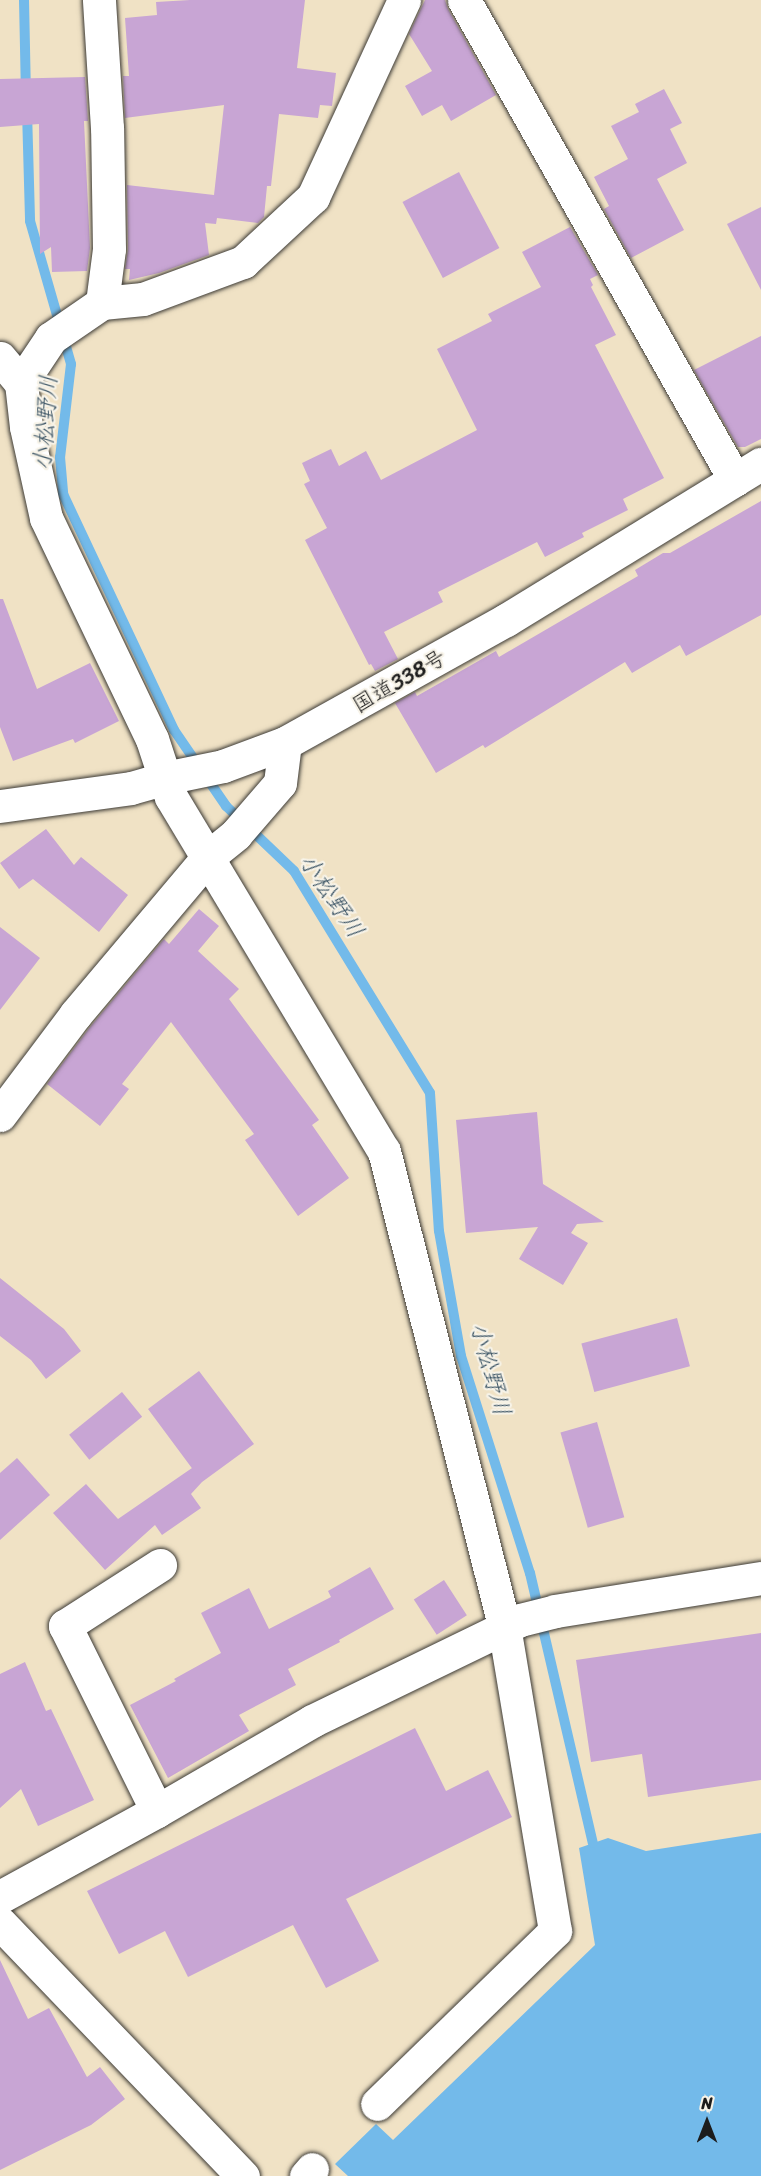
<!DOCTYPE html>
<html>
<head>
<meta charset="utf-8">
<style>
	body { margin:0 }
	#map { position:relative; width:761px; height:2176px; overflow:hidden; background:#f0e2c5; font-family:Sriracha,"Klee One",sans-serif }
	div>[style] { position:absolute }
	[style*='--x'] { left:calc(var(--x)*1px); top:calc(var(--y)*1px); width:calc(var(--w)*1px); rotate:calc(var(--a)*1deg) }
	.water>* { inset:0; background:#73baea }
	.stream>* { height:10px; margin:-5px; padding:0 5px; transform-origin:5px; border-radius:5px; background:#73baea }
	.building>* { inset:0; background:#c8a5d4; transform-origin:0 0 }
	.roads { filter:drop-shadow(0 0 2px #3c3a35) drop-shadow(0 0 2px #3c3a35) }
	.street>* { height:33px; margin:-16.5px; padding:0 16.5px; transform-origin:16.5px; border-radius:16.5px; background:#fff }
	.highway>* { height:33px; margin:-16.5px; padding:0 16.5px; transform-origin:16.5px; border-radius:16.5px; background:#fff }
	span { translate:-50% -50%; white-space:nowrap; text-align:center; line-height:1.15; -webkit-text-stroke:4.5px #f7f3e8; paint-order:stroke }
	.street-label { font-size:22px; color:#1c1c1c }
	.water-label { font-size:24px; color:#3a5364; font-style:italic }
	.north { position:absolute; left:677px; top:2092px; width:60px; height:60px; -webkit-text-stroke:4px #f7f3e8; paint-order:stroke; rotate:0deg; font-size:16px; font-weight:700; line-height:24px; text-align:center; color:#1c1c1c }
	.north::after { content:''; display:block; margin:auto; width:21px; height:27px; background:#1c1c1c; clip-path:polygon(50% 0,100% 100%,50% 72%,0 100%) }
</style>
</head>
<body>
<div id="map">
	<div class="water">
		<div style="clip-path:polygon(761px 1833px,761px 2176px,348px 2176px,335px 2164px,376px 2124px,393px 2140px,595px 1945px,579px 1848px,608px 1838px,646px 1851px)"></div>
	</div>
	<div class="stream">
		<div style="--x:24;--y:0;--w:93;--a:88.8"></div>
		<div style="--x:27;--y:111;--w:110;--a:88.4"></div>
		<div style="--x:30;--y:221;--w:149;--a:74"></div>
		<div style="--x:71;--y:364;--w:94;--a:96.7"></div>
		<div style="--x:60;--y:457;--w:37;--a:85"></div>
		<div style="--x:63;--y:494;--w:261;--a:64.8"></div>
		<div style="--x:174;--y:730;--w:92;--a:55.6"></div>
		<div style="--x:226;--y:806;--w:94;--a:43.7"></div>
		<div style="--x:294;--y:871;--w:260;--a:58.5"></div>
		<div style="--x:430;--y:1093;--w:138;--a:86.3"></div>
		<div style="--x:439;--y:1231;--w:127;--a:80"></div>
		<div style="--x:461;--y:1356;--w:228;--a:72.4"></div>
		<div style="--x:530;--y:1573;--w:277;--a:76.9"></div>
	</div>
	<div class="building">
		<div style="clip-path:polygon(190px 0,305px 0,297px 68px,336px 73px,332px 106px,320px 105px,318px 118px,279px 114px,271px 186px,267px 186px,264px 217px,258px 223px,217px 218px,216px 224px,205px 223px,209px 255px,159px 273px,129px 280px,130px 269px,125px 269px,128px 249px,127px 185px,214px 195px,224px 105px,125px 118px,123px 76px,129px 76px,125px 18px,157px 15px,156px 2px)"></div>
		<div style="clip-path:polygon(425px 0,445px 0,448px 9px,496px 95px,451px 121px,442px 105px,422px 116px,405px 86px,432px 71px,409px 34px)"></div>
		<div style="clip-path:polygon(85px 77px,88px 121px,84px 121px,90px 248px,87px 271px,52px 272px,51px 247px,40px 254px,39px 124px,0 127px,0 79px)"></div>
		<div style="clip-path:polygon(664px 89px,682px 123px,670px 129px,687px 163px,657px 179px,684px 230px,631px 258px,604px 209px,609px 206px,594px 177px,628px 159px,611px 126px,639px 112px,635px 104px)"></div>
		<div style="left:459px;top:172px;width:86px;height:64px;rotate:62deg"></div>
		<div style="clip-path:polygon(761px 207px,761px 290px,727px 224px)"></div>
		<div style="clip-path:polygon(570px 227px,598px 275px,590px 279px,593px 285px,591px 287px,616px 335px,595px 345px,664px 478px,623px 499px,628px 510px,582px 533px,584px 537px,545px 557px,537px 542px,438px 592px,443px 602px,384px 632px,398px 659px,375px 671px,371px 664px,369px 665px,305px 540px,327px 528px,304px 484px,310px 481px,302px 463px,331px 449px,339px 466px,366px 451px,381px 480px,477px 430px,437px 349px,492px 321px,488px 314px,541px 287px,522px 252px)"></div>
		<div style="clip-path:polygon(761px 336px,761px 439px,745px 447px,738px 447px,694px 370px)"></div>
		<div style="clip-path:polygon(761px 501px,761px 615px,686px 656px,680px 645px,632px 673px,625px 662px,485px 748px,483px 745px,436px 773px,395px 703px,415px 692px,417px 696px,496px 651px,499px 657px,638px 576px,635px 570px,663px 553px,670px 553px)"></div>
		<div style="clip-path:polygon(0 599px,3px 599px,37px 689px,90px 663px,119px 721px,75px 743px,73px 739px,13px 761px,0 727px)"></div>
		<div style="clip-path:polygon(46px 829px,74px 865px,81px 857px,128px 895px,99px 932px,33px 879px,19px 889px,0 863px)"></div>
		<div style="clip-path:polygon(199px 909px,219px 926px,198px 951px,239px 989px,229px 999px,319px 1120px,312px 1125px,349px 1178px,298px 1216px,245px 1140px,254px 1134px,171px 1022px,122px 1084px,129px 1089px,100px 1126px,47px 1084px,90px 1027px,164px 939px,169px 944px)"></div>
		<div style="clip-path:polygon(0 927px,40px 958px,0 1010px)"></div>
		<div style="clip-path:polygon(537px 1112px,543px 1184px,604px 1222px,577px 1224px,571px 1233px,588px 1243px,563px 1285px,519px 1259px,538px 1227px,466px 1233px,456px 1120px)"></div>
		<div style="clip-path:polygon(0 1278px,64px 1329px,81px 1351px,46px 1379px,31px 1360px,0 1336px)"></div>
		<div style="left:677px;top:1318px;width:50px;height:99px;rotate:75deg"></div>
		<div style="clip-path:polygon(199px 1371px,254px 1444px,202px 1482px,191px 1494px,201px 1508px,162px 1535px,155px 1525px,105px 1570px,53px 1513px,86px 1484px,118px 1519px,192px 1468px,194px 1471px,148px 1409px)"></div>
		<div style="left:122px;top:1392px;width:32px;height:68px;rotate:51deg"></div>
		<div style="left:597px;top:1422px;width:99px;height:38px;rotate:74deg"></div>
		<div style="clip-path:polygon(17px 1458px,50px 1495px,0 1540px,0 1473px)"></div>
		<div style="clip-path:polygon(370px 1567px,394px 1609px,339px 1640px,340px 1642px,288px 1669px,296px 1685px,239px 1715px,249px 1731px,168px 1778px,130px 1705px,176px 1681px,174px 1679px,221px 1653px,201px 1613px,249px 1588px,269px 1629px,331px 1597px,328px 1591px)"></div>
		<div style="left:444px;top:1580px;width:42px;height:36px;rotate:57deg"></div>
		<div style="clip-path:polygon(761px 1633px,761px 1780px,648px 1797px,642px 1754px,591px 1762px,576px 1660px)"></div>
		<div style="clip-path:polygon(25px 1662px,46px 1711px,51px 1709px,94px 1800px,38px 1826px,21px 1789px,0 1808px,0 1674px)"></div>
		<div style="clip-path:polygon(415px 1728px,446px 1791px,488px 1770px,512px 1817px,346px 1899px,379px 1961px,326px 1988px,293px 1925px,188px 1977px,165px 1931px,119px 1954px,87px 1891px)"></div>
		<div style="clip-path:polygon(0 1960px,28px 2019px,49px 2008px,87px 2077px,100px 2067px,125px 2099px,91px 2125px,0 2170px)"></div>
	</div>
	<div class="roads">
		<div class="street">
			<div style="--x:464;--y:0;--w:551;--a:60.55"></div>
			<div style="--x:102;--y:303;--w:41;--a:-5.6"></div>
			<div style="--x:143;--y:299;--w:107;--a:-20.3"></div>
			<div style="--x:243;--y:262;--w:96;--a:-42.9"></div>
			<div style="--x:313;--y:197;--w:217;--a:-65.2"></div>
			<div style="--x:0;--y:358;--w:33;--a:50"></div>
			<div style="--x:21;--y:383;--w:44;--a:83.5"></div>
			<div style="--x:26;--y:427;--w:93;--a:77.6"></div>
			<div style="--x:46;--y:518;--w:245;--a:64.4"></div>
			<div style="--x:152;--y:739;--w:61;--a:71.9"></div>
			<div style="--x:171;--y:797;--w:413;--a:59"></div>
			<div style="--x:384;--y:1151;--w:490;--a:75.8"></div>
			<div style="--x:504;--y:1626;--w:309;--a:80.5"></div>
			<div style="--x:555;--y:1931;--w:248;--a:135.8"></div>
			<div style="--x:21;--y:383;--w:54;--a:-56.3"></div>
			<div style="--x:51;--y:338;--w:62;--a:-34.5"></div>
			<div style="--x:102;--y:303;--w:54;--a:-82.6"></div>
			<div style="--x:109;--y:249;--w:121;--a:-90.9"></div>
			<div style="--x:107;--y:128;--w:128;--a:-93.6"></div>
			<div style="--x:0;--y:1115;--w:125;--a:-53.1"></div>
			<div style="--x:75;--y:1015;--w:207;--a:-49.9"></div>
			<div style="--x:208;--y:857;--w:36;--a:-39"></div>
			<div style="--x:236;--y:834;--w:67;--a:-49.2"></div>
			<div style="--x:280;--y:783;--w:40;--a:-82.9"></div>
			<div style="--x:157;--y:1811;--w:207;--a:-116.4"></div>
			<div style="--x:65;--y:1626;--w:113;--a:-32.7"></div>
			<div style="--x:0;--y:1897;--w:179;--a:-28.7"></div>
			<div style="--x:157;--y:1811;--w:179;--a:-30.1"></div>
			<div style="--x:312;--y:1721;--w:231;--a:-25.9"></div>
			<div style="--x:520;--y:1620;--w:36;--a:-14"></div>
			<div style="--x:555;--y:1611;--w:209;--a:-9.1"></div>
			<div style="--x:0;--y:1923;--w:351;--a:46.2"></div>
			<div style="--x:306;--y:2176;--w:9;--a:-49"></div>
		</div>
		<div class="highway">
			<div style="--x:0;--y:806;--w:132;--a:-7.8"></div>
			<div style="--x:131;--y:788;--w:35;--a:-16"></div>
			<div style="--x:165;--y:778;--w:59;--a:-11.7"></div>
			<div style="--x:223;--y:766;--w:66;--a:-20.4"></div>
			<div style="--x:285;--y:743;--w:253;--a:-29.1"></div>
			<div style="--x:506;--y:620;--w:299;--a:-31.5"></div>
		</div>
	</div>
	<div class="street-label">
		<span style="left:399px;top:681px;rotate:-30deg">国道338号</span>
	</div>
	<div class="water-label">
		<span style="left:46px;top:423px;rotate:-86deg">小松野川</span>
		<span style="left:331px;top:896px;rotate:56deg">小松野川</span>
		<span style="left:490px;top:1369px;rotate:75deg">小松野川</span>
	</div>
	<div class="north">N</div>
</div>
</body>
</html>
